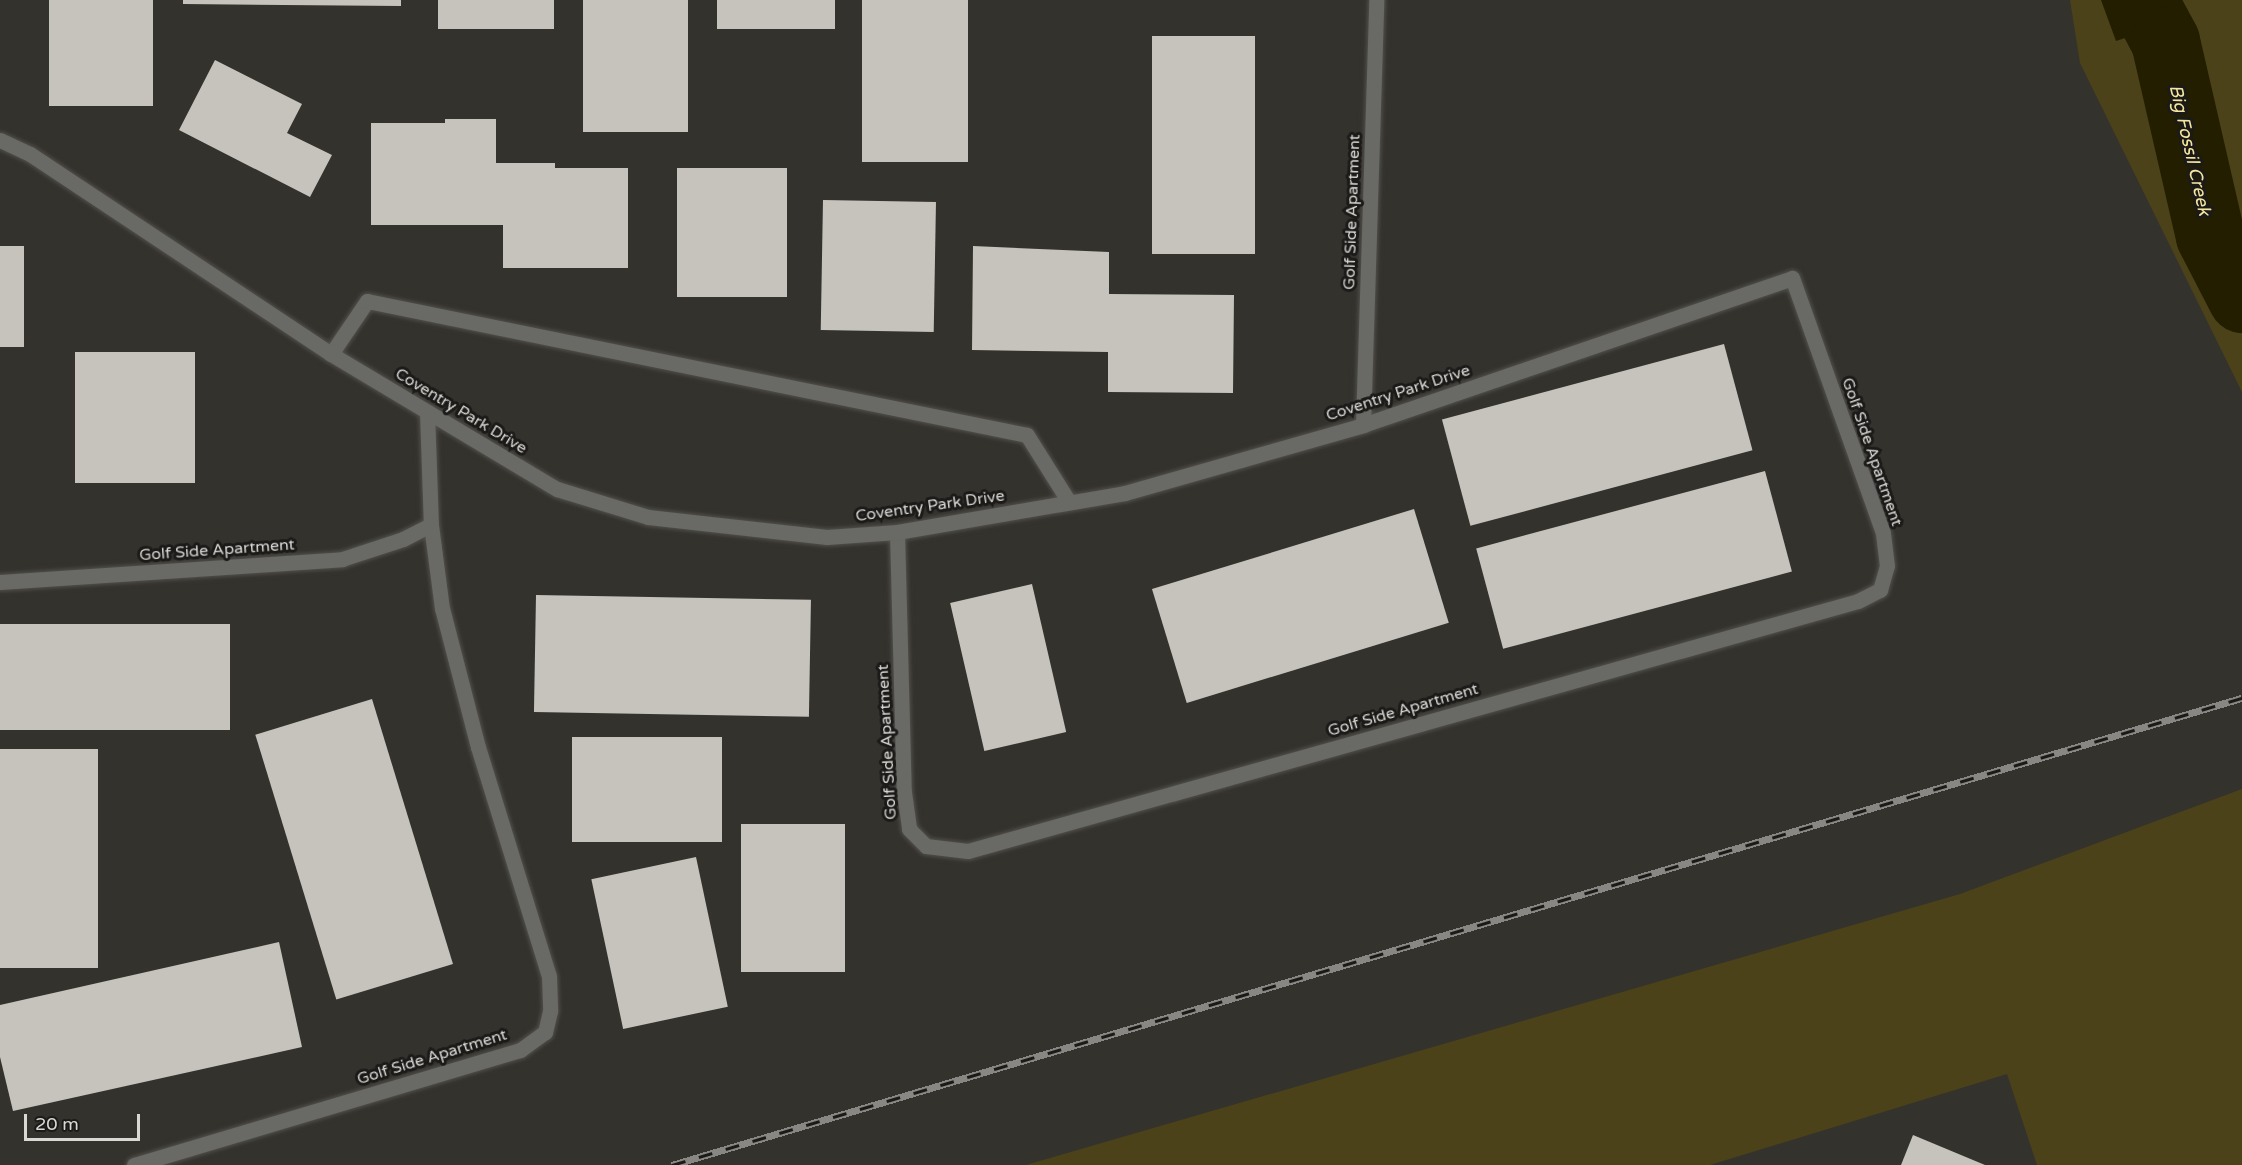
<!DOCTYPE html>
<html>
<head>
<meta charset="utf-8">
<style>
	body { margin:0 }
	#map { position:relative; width:2242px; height:1165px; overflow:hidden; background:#34322d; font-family:"Varela Round",sans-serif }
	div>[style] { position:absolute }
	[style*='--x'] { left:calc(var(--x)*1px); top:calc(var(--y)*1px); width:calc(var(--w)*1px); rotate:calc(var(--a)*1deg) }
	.green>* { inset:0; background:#4b4219 }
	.water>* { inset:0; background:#241e00 }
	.river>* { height:69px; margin:-34.5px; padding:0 34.5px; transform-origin:34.5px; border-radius:34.5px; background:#241e00 }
	.building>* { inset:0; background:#c5c3bc; transform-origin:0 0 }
	.roads { filter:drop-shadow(0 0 2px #52504b) drop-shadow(0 0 2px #52504b) }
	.lane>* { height:15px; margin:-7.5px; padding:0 7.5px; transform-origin:7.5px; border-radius:7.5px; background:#696966 }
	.street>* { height:15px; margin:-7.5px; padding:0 7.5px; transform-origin:7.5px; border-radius:7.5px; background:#696966 }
	.rail>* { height:7px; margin-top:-3.5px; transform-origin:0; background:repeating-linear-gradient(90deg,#1b1a18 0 14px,#898783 0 28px); box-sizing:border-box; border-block:2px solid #898783 }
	span { translate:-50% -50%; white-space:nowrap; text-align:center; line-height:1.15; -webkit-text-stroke:6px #1b1a18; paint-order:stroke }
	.street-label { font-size:16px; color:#d9d8d4 }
	.water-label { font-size:18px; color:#f5e69f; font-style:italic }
	.scale { position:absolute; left:24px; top:1114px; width:116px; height:27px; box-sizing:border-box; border:3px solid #d9d8d4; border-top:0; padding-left:8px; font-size:18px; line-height:21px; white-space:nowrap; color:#d9d8d4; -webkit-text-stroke:4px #1b1a18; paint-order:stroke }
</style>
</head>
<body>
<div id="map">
	<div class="green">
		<div style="clip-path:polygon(2070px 0,2242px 0,2242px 392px,2080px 63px)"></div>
		<div style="clip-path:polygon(2242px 789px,2242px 1165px,2037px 1165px,2007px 1074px,1710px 1165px,1026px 1165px,1960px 894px)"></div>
	</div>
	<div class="water">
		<div style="clip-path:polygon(2101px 0,2178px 0,2176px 21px,2116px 41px)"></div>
	</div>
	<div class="river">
		<div style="--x:2143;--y:0;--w:47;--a:61.8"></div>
		<div style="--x:2165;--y:41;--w:200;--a:77"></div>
		<div style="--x:2210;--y:236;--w:70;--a:62.7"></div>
	</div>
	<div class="building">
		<div style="left:49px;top:0;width:104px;height:106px"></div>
		<div style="clip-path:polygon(183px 0,401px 0,401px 6px,183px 4px)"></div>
		<div style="left:438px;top:0;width:116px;height:29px"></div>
		<div style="left:583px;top:0;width:105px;height:132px"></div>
		<div style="left:717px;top:0;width:118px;height:29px"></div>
		<div style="left:862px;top:0;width:106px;height:162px"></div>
		<div style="left:1152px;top:36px;width:103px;height:218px"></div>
		<div style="clip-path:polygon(215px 60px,302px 104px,287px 133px,332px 155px,310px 197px,179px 130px)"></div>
		<div style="clip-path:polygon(445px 119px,496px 119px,496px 163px,555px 163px,555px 168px,628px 168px,628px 268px,503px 268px,503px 225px,371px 225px,371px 123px,445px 123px)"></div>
		<div style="left:677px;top:168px;width:110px;height:129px"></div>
		<div style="left:823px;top:200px;width:113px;height:130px;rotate:1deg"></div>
		<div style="left:0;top:246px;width:24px;height:101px"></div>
		<div style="clip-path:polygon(973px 246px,1109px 252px,1109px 294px,1234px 295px,1233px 393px,1108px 392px,1108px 352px,972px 350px)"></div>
		<div style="left:1724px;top:344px;width:110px;height:292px;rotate:75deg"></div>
		<div style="left:75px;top:352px;width:120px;height:131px"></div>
		<div style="left:1765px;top:471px;width:104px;height:299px;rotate:75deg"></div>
		<div style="left:1414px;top:509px;width:119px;height:274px;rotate:73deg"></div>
		<div style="left:1032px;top:584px;width:152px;height:84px;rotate:77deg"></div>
		<div style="left:536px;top:595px;width:275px;height:117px;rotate:1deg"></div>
		<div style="left:0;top:624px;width:230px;height:106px"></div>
		<div style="left:372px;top:699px;width:277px;height:122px;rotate:73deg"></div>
		<div style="left:572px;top:737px;width:150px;height:105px"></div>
		<div style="left:0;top:749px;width:98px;height:219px"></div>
		<div style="left:741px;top:824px;width:104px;height:148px"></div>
		<div style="left:696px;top:857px;width:153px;height:107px;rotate:78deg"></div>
		<div style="clip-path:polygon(279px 942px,302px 1047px,13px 1111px,0 1057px,0 1005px)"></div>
		<div style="clip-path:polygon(1913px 1135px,1985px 1165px,1901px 1165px)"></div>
	</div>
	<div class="roads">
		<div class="lane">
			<div style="--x:331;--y:354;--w:64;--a:-55.8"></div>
			<div style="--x:367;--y:301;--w:673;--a:11.48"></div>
			<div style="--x:1027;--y:435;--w:79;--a:57.9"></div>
			<div style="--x:427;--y:412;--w:113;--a:88"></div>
			<div style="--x:1363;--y:425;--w:425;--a:-88.2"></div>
			<div style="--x:897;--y:532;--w:260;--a:88.5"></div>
			<div style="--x:904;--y:792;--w:37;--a:82"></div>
			<div style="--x:909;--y:829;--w:24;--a:45"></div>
			<div style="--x:926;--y:846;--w:42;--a:6.8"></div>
			<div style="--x:968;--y:851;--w:924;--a:-15.69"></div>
			<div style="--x:1858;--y:601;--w:25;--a:-27"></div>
			<div style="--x:1880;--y:590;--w:25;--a:-74"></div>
			<div style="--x:1887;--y:566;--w:33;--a:-97"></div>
			<div style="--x:1883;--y:533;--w:271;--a:-109.6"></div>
			<div style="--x:0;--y:582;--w:343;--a:-3.8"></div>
			<div style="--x:342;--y:559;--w:64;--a:-18.2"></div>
			<div style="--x:403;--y:539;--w:31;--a:-27"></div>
			<div style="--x:431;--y:525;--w:84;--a:82.5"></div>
			<div style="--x:442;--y:608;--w:144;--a:75.5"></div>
			<div style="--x:478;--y:747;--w:240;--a:72.8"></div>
			<div style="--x:549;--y:976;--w:35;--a:88"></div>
			<div style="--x:550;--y:1011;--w:22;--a:103"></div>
			<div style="--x:545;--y:1032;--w:31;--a:144"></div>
			<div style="--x:520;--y:1050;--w:403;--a:163.4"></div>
		</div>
		<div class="street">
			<div style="--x:0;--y:140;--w:33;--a:25"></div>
			<div style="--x:30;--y:154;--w:361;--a:33.6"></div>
			<div style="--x:331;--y:354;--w:263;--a:30.9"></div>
			<div style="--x:557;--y:489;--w:95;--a:17.1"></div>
			<div style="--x:648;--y:517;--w:180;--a:6.4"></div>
			<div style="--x:827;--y:537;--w:70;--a:-4.1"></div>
			<div style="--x:897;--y:532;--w:231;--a:-9.7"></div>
			<div style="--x:1125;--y:493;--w:248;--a:-15.9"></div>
			<div style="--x:1363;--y:425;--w:453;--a:-18.9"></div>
		</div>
	</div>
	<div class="rail">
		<div style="--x:672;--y:1165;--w:1638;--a:-16.57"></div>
	</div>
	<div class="street-label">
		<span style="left:1352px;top:212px;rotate:-88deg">Golf Side Apartment</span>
		<span style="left:1398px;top:393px;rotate:-18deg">Coventry Park Drive</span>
		<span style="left:461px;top:411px;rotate:31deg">Coventry Park Drive</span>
		<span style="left:1872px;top:452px;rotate:71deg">Golf Side Apartment</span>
		<span style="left:930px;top:506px;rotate:-8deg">Coventry Park Drive</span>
		<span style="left:217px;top:550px;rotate:-4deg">Golf Side Apartment</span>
		<span style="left:1403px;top:710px;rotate:-16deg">Golf Side Apartment</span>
		<span style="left:887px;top:742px;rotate:-93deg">Golf Side Apartment</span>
		<span style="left:432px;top:1057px;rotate:-17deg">Golf Side Apartment</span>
	</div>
	<div class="water-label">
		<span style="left:2190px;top:150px;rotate:77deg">Big Fossil Creek</span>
	</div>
	<div class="scale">20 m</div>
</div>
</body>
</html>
